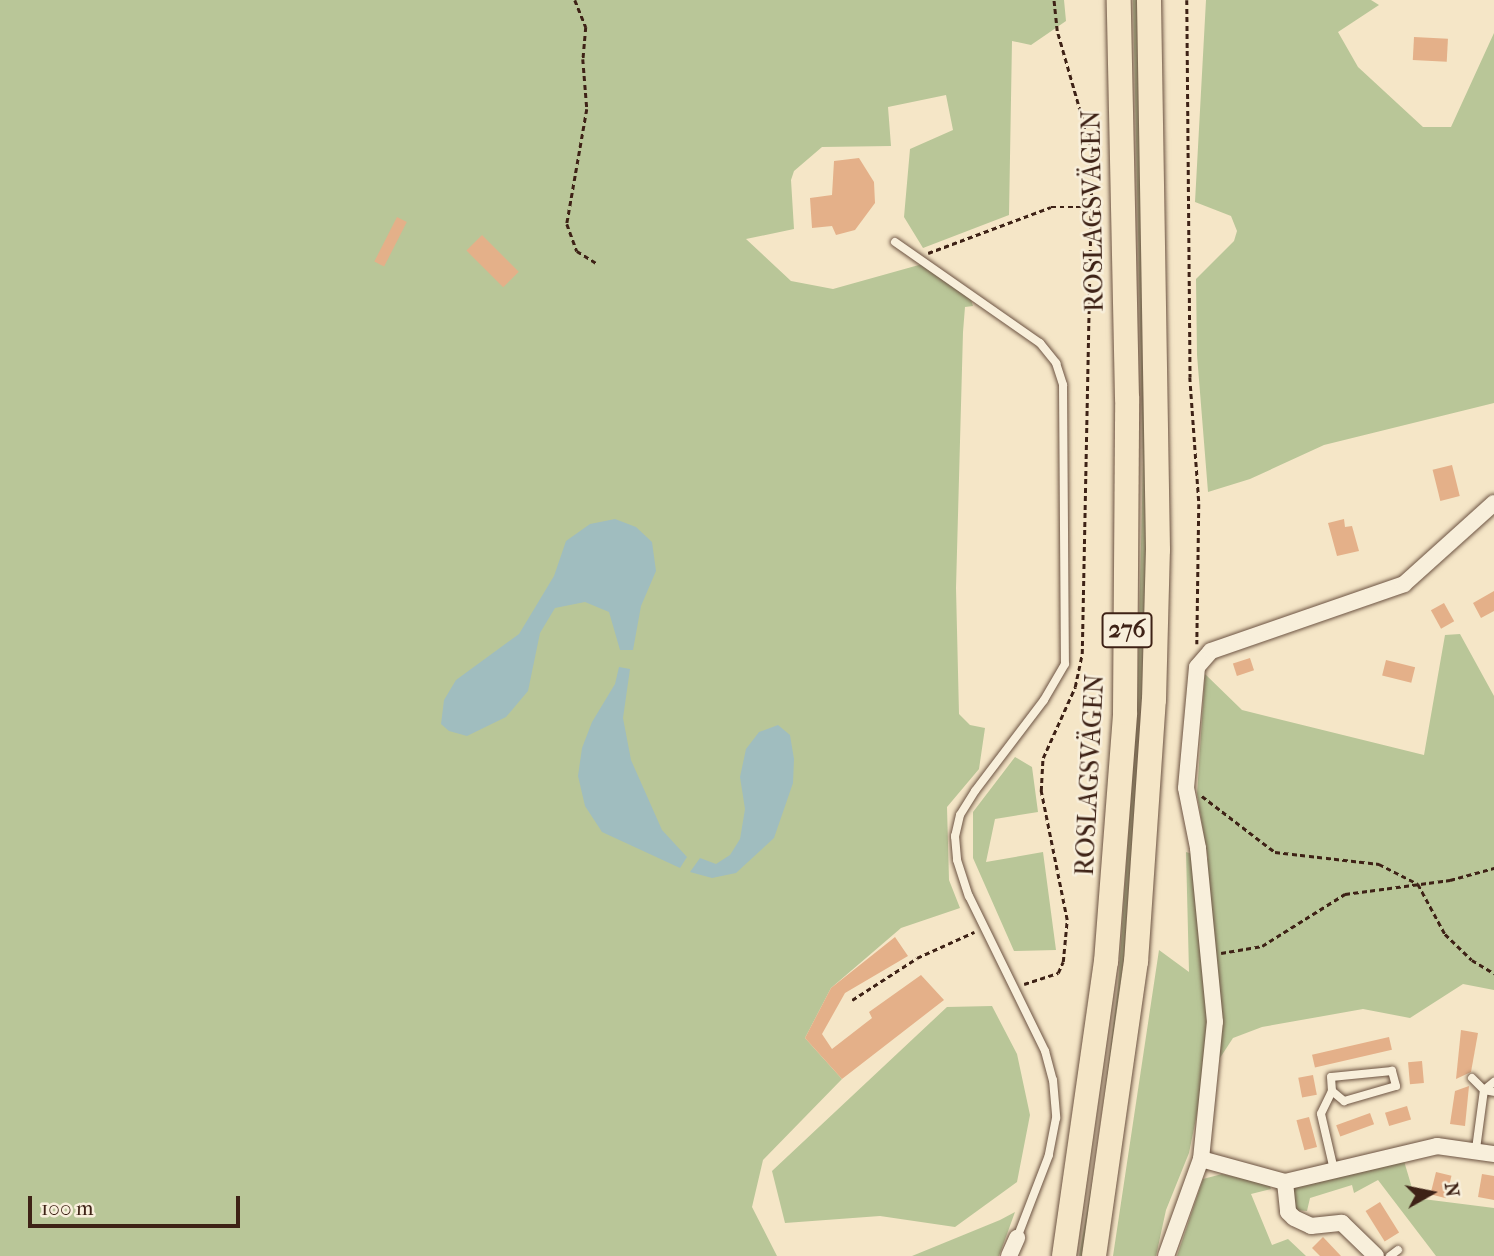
<!DOCTYPE html>
<html>
<head>
<meta charset="utf-8">
<style>
	body { margin:0 }
	#map { position:relative; width:1494px; height:1256px; overflow:hidden; background:#f5e6c7; font-family:"IM FELL French Canon",serif }
	div>[style] { position:absolute }
	[style*='--x'] { left:calc(var(--x)*1px); top:calc(var(--y)*1px); width:calc(var(--w)*1px); rotate:calc(var(--a)*1deg) }
	.green>* { inset:0; background:#b9c698 }
	.water>* { inset:0; background:#a0bdbf }
	.building>* { inset:0; background:#e4b089; transform-origin:0 0 }
	.path>* { height:2.5px; margin-top:-1.25px; transform-origin:0; background:repeating-linear-gradient(90deg,#3e2216 0 5px,transparent 0 8.5px) }
	.roads { filter:drop-shadow(0 0 2px #6c5342) drop-shadow(0 0 2px #6c5342) }
	.lane>* { height:8px; margin:-4px; padding:0 4px; transform-origin:4px; border-radius:4px; background:#f8efdb }
	.street>* { height:16px; margin:-8px; padding:0 8px; transform-origin:8px; border-radius:8px; background:#f8efdb }
	.primary>* { height:24px; margin:-12px; padding:0 12px; transform-origin:12px; border-radius:12px; background:#f5e6c7 }
	span { translate:-50% -50%; white-space:nowrap; text-align:center; line-height:1.15; -webkit-text-stroke:5px #f8efdb; paint-order:stroke }
	.shield-label span { padding:2px 5px; background:#f8efdb; border:2px solid; border-radius:5px; -webkit-text-stroke-width:0 }
	.shield-label { font-size:24px; color:#3e2216; font-weight:700 }
	.street-label { font-size:26px; color:#3e2216 }
	.north { position:absolute; left:1396px; top:1158px; width:70px; height:70px; -webkit-text-stroke:5px #f8efdb; paint-order:stroke; rotate:81deg; font-size:19px; font-weight:700; line-height:28px; text-align:center; color:#3e2216 }
	.north::after { content:''; display:block; margin:auto; width:24px; height:32px; background:#3e2216; clip-path:polygon(50% 0,100% 100%,50% 72%,0 100%) }
	.scale { position:absolute; left:28px; top:1196px; width:212px; height:32px; box-sizing:border-box; border:4px solid #3e2216; border-top:0; padding-left:9px; font-size:21px; line-height:24px; white-space:nowrap; color:#3e2216; -webkit-text-stroke:5px #f8efdb; paint-order:stroke }
</style>
</head>
<body>
<div id="map">
	<div class="green">
		<div style="clip-path:polygon(0 0,1064px 0,1066px 21px,1031px 45px,1012px 41px,1009px 215px,923px 248px,904px 217px,910px 149px,953px 130px,946px 95px,888px 107px,891px 146px,822px 147px,794px 171px,791px 180px,794px 229px,746px 239px,791px 281px,833px 289px,926px 263px,968px 291px,973px 306px,965px 307px,963px 332px,956px 588px,959px 714px,970px 725px,985px 728px,979px 769px,947px 807px,949px 880px,960px 908px,901px 928px,831px 988px,805px 1038px,842px 1079px,763px 1160px,752px 1207px,777px 1256px,0 1256px)"></div>
		<div style="clip-path:polygon(1133px 0,1141px 0,1148px 616px,1129px 949px,1086px 1256px,1079px 1256px,1098px 1149px,1118px 987px,1137px 708px,1143px 463px)"></div>
		<div style="clip-path:polygon(1206px 0,1371px 0,1379px 5px,1338px 32px,1358px 67px,1423px 127px,1451px 127px,1494px 33px,1494px 403px,1324px 445px,1250px 479px,1208px 492px,1197px 355px,1196px 279px,1234px 241px,1237px 231px,1231px 216px,1195px 202px)"></div>
		<div style="clip-path:polygon(1460px 634px,1494px 696px,1494px 990px,1463px 984px,1410px 1018px,1363px 1009px,1262px 1027px,1233px 1038px,1203px 1084px,1189px 1153px,1166px 1210px,1156px 1256px,1113px 1256px,1159px 950px,1189px 972px,1186px 852px,1208px 859px,1197px 794px,1205px 674px,1242px 710px,1424px 755px,1445px 635px)"></div>
		<div style="clip-path:polygon(1015px 757px,1032px 767px,1038px 812px,995px 819px,986px 862px,1043px 852px,1056px 950px,1014px 951px,973px 858px,973px 812px)"></div>
		<div style="clip-path:polygon(992px 1006px,1017px 1054px,1030px 1115px,1017px 1182px,955px 1227px,880px 1216px,785px 1223px,772px 1171px,947px 1007px)"></div>
		<div style="clip-path:polygon(1404px 1161px,1415px 1198px,1494px 1208px,1494px 1256px,1436px 1256px,1378px 1180px,1354px 1193px,1352px 1185px,1310px 1198px,1307px 1211px,1296px 1210px,1291px 1197px,1290px 1186px)"></div>
		<div style="clip-path:polygon(1222px 1174px,1269px 1184px,1271px 1189px,1251px 1194px,1272px 1245px,1288px 1239px,1306px 1256px,1177px 1256px,1203px 1179px)"></div>
		<div style="clip-path:polygon(1015px 1212px,999px 1256px,912px 1256px,1000px 1220px)"></div>
	</div>
	<div class="water">
		<div style="clip-path:polygon(615px 519px,636px 527px,652px 542px,656px 571px,641px 606px,633px 650px,620px 650px,609px 612px,585px 602px,555px 608px,540px 633px,528px 691px,506px 717px,467px 736px,449px 731px,441px 724px,444px 700px,456px 680px,519px 634px,554px 576px,566px 541px,590px 524px)"></div>
		<div style="clip-path:polygon(619px 667px,630px 669px,623px 718px,631px 760px,662px 830px,687px 857px,680px 868px,602px 832px,585px 806px,578px 776px,582px 748px,592px 722px,615px 684px)"></div>
		<div style="clip-path:polygon(778px 725px,790px 735px,794px 759px,793px 783px,774px 838px,736px 873px,712px 878px,690px 872px,700px 858px,716px 864px,730px 855px,740px 839px,745px 809px,740px 777px,746px 749px,759px 732px)"></div>
	</div>
	<div class="building">
		<div style="left:1414px;top:37px;width:34px;height:23px;rotate:3deg"></div>
		<div style="clip-path:polygon(859px 158px,874px 182px,875px 203px,855px 230px,836px 235px,832px 226px,812px 228px,810px 198px,832px 195px,834px 161px)"></div>
		<div style="left:397px;top:217px;width:11px;height:50px;rotate:27deg"></div>
		<div style="left:482px;top:235px;width:52px;height:22px;rotate:45deg"></div>
		<div style="left:1452px;top:465px;width:32px;height:20px;rotate:76deg"></div>
		<div style="clip-path:polygon(1344px 519px,1345px 527px,1352px 526px,1359px 551px,1337px 556px,1328px 523px)"></div>
		<div style="clip-path:polygon(1494px 591px,1494px 611px,1481px 618px,1473px 603px)"></div>
		<div style="left:1444px;top:603px;width:21px;height:15px;rotate:61deg"></div>
		<div style="left:1250px;top:658px;width:13px;height:18px;rotate:72deg"></div>
		<div style="left:1386px;top:660px;width:30px;height:16px;rotate:14deg"></div>
		<div style="clip-path:polygon(895px 937px,908px 956px,845px 993px,822px 1034px,832px 1049px,872px 1018px,869px 1012px,921px 975px,944px 1000px,842px 1079px,805px 1038px,831px 988px)"></div>
		<div style="clip-path:polygon(1461px 1030px,1478px 1033px,1471px 1072px,1456px 1079px)"></div>
		<div style="left:1389px;top:1037px;width:13px;height:79px;rotate:77deg"></div>
		<div style="left:1422px;top:1061px;width:22px;height:14px;rotate:85deg"></div>
		<div style="left:1313px;top:1075px;width:20px;height:15px;rotate:79deg"></div>
		<div style="clip-path:polygon(1469px 1086px,1465px 1126px,1450px 1124px,1455px 1091px)"></div>
		<div style="left:1407px;top:1106px;width:14px;height:23px;rotate:73deg"></div>
		<div style="left:1370px;top:1113px;width:12px;height:36px;rotate:70deg"></div>
		<div style="left:1309px;top:1117px;width:31px;height:13px;rotate:75deg"></div>
		<div style="left:1436px;top:1172px;width:16px;height:23px;rotate:14deg"></div>
		<div style="clip-path:polygon(1482px 1174px,1494px 1176px,1494px 1200px,1478px 1197px)"></div>
		<div style="left:1380px;top:1202px;width:36px;height:17px;rotate:58deg"></div>
		<div style="clip-path:polygon(1323px 1237px,1341px 1256px,1320px 1256px,1312px 1248px)"></div>
	</div>
	<div class="path">
		<div style="--x:575;--y:0;--w:29;--a:68"></div>
		<div style="--x:586;--y:27;--w:32;--a:95"></div>
		<div style="--x:583;--y:59;--w:50;--a:85.4"></div>
		<div style="--x:587;--y:109;--w:117;--a:99.9"></div>
		<div style="--x:567;--y:224;--w:29;--a:70"></div>
		<div style="--x:577;--y:251;--w:25;--a:32"></div>
		<div style="--x:1187;--y:0;--w:377;--a:89.5"></div>
		<div style="--x:1190;--y:377;--w:127;--a:85.9"></div>
		<div style="--x:1199;--y:504;--w:140;--a:90.8"></div>
		<div style="--x:928;--y:253;--w:131;--a:-20.5"></div>
		<div style="--x:1051;--y:207;--w:37;--a:0"></div>
		<div style="--x:1202;--y:796;--w:92;--a:37.5"></div>
		<div style="--x:1275;--y:852;--w:105;--a:6.6"></div>
		<div style="--x:1379;--y:864;--w:44;--a:27.1"></div>
		<div style="--x:1418;--y:884;--w:57;--a:61.6"></div>
		<div style="--x:1445;--y:934;--w:37;--a:44"></div>
		<div style="--x:1472;--y:960;--w:26;--a:31"></div>
		<div style="--x:1221;--y:953;--w:42;--a:-9.7"></div>
		<div style="--x:1262;--y:946;--w:98;--a:-32.1"></div>
		<div style="--x:1345;--y:894;--w:106;--a:-7.6"></div>
		<div style="--x:1450;--y:880;--w:46;--a:-15.3"></div>
		<div style="--x:1024;--y:984;--w:36;--a:-18"></div>
		<div style="--x:1058;--y:973;--w:12;--a:-66"></div>
		<div style="--x:1063;--y:962;--w:42;--a:-84.6"></div>
		<div style="--x:1067;--y:920;--w:132;--a:-101.4"></div>
		<div style="--x:1041;--y:791;--w:33;--a:-87"></div>
		<div style="--x:1043;--y:758;--w:78;--a:-65.7"></div>
		<div style="--x:1075;--y:687;--w:34;--a:-78"></div>
		<div style="--x:1082;--y:654;--w:501;--a:-88.86"></div>
		<div style="--x:1092;--y:153;--w:127;--a:-106"></div>
		<div style="--x:1057;--y:31;--w:31;--a:-96"></div>
		<div style="--x:852;--y:1000;--w:77;--a:-32.9"></div>
		<div style="--x:917;--y:958;--w:63;--a:-24.5"></div>
	</div>
	<div class="roads">
		<div class="lane">
			<div style="--x:895;--y:242;--w:177;--a:34.9"></div>
			<div style="--x:1040;--y:343;--w:26;--a:51"></div>
			<div style="--x:1056;--y:363;--w:23;--a:72"></div>
			<div style="--x:1063;--y:385;--w:279;--a:89.6"></div>
			<div style="--x:1065;--y:664;--w:42;--a:120.3"></div>
			<div style="--x:1044;--y:700;--w:114;--a:127.2"></div>
			<div style="--x:975;--y:791;--w:28;--a:122"></div>
			<div style="--x:960;--y:815;--w:22;--a:103"></div>
			<div style="--x:955;--y:836;--w:24;--a:85"></div>
			<div style="--x:957;--y:860;--w:38;--a:72"></div>
			<div style="--x:969;--y:896;--w:173;--a:63.9"></div>
			<div style="--x:1045;--y:1051;--w:30;--a:75"></div>
			<div style="--x:1053;--y:1080;--w:38;--a:85"></div>
			<div style="--x:1056;--y:1118;--w:38;--a:101"></div>
			<div style="--x:1049;--y:1155;--w:89;--a:111.1"></div>
			<div style="--x:1472;--y:1078;--w:17;--a:45"></div>
			<div style="--x:1484;--y:1090;--w:10;--a:11"></div>
			<div style="--x:1332;--y:1091;--w:16;--a:40"></div>
			<div style="--x:1344;--y:1101;--w:54;--a:-16.1"></div>
			<div style="--x:1396;--y:1086;--w:16;--a:-105"></div>
			<div style="--x:1392;--y:1071;--w:61;--a:174.4"></div>
			<div style="--x:1331;--y:1077;--w:14;--a:86"></div>
			<div style="--x:1332;--y:1091;--w:25;--a:116"></div>
			<div style="--x:1321;--y:1114;--w:57;--a:76.9"></div>
			<div style="--x:1476;--y:1149;--w:60;--a:-82.3"></div>
			<div style="--x:1484;--y:1090;--w:13;--a:-39"></div>
			<div style="--x:1390;--y:1256;--w:10;--a:-37"></div>
		</div>
		<div class="street">
			<div style="--x:1201;--y:1159;--w:87;--a:15.3"></div>
			<div style="--x:1285;--y:1182;--w:156;--a:-13.3"></div>
			<div style="--x:1437;--y:1146;--w:58;--a:8"></div>
			<div style="--x:1285;--y:1182;--w:30;--a:84"></div>
			<div style="--x:1288;--y:1212;--w:8;--a:45"></div>
			<div style="--x:1294;--y:1218;--w:19;--a:25"></div>
			<div style="--x:1311;--y:1226;--w:31;--a:-6"></div>
			<div style="--x:1342;--y:1223;--w:47;--a:44.1"></div>
			<div style="--x:1009;--y:1256;--w:20;--a:-66"></div>
			<div style="--x:1166;--y:1256;--w:103;--a:-70.2"></div>
			<div style="--x:1201;--y:1159;--w:138;--a:-84.2"></div>
			<div style="--x:1215;--y:1022;--w:175;--a:-95.6"></div>
			<div style="--x:1198;--y:848;--w:61;--a:-101.3"></div>
			<div style="--x:1186;--y:788;--w:121;--a:-84.8"></div>
			<div style="--x:1197;--y:667;--w:21;--a:-49"></div>
			<div style="--x:1211;--y:651;--w:204;--a:-19.1"></div>
			<div style="--x:1404;--y:584;--w:121;--a:-42"></div>
		</div>
		<div class="primary">
			<div style="--x:1064;--y:1256;--w:297;--a:-81.9"></div>
			<div style="--x:1106;--y:962;--w:250;--a:-85.6"></div>
			<div style="--x:1125;--y:713;--w:315;--a:-89.6"></div>
			<div style="--x:1127;--y:398;--w:398;--a:-91.2"></div>
			<div style="--x:1094;--y:1256;--w:297;--a:-81.9"></div>
			<div style="--x:1136;--y:962;--w:263;--a:-86.1"></div>
			<div style="--x:1154;--y:700;--w:150;--a:-88.5"></div>
			<div style="--x:1158;--y:550;--w:550;--a:-90.94"></div>
		</div>
	</div>
	<div class="shield-label">
		<span style="left:1127px;top:630px">276</span>
	</div>
	<div class="street-label">
		<span style="left:1093px;top:211px;rotate:-91deg">ROSLAGSVÄGEN</span>
		<span style="left:1090px;top:775px;rotate:-87deg">ROSLAGSVÄGEN</span>
	</div>
	<div class="north">N</div>
	<div class="scale">100 m</div>
</div>
</body>
</html>
